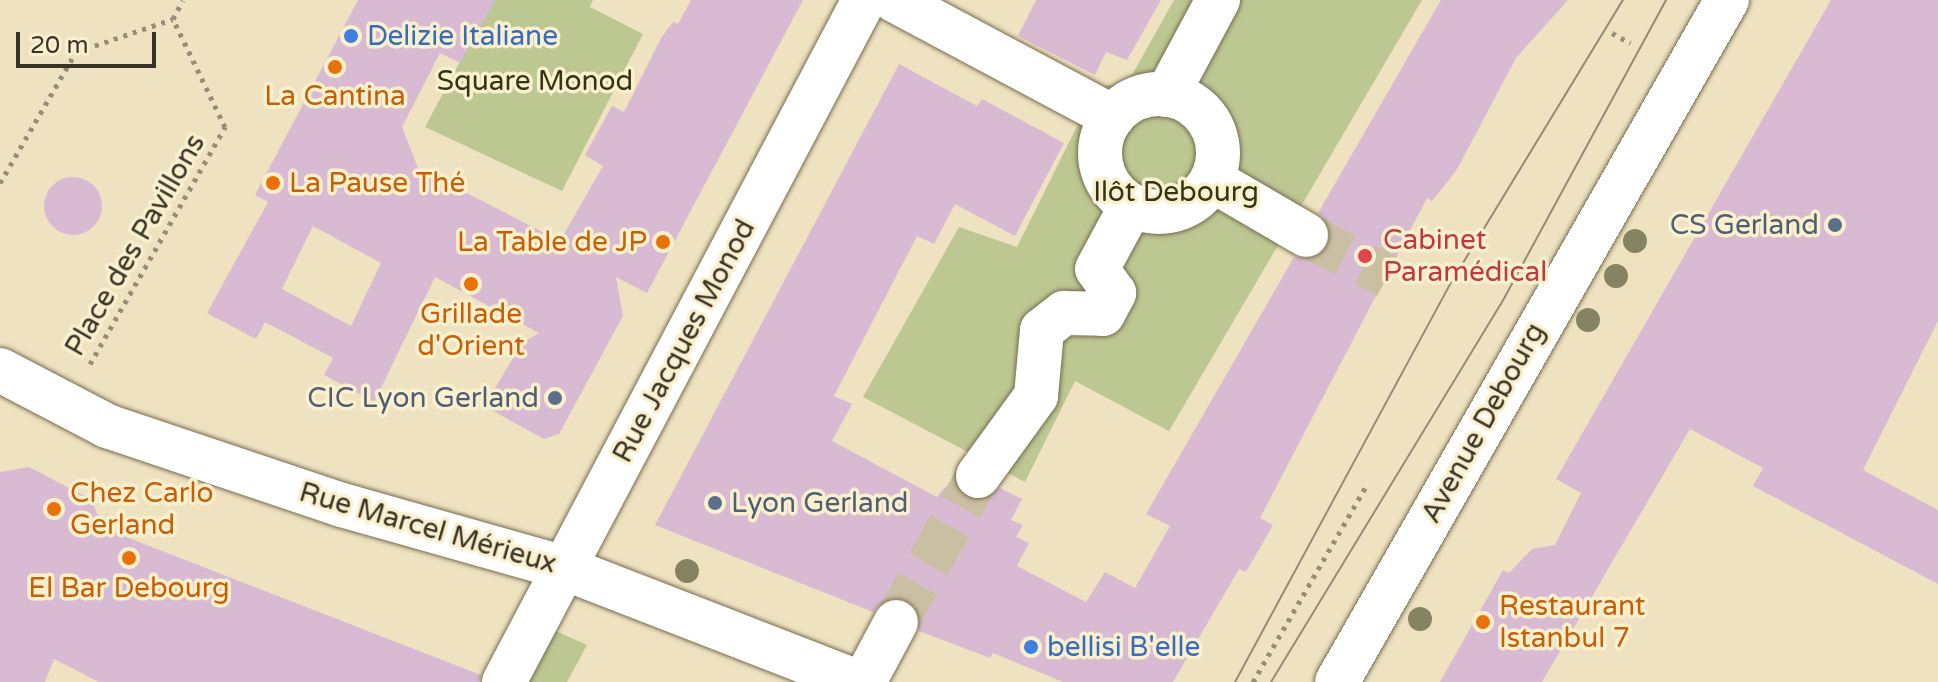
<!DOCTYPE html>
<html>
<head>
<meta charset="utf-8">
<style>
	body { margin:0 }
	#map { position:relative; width:1938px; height:682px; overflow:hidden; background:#eee2c1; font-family:"Varela Round",sans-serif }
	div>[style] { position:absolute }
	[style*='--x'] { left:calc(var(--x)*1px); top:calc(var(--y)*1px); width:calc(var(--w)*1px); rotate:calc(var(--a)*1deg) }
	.green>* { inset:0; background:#bdc792 }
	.building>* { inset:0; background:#d8bbd3 }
	.round { border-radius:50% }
	.minor-tunnel>* { height:44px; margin-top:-22px; transform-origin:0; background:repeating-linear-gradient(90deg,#cabfa2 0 44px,transparent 0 66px) }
	.path>* { height:5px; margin-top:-2.5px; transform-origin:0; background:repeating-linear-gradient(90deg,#968e77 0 4px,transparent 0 10px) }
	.roads { filter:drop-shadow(0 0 2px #776c4f) drop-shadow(0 0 2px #776c4f) }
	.minor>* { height:44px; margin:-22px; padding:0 22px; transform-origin:22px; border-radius:22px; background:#fff }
	.minor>.ring { margin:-22px; padding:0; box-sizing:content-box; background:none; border:44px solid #fff; border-radius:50% }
	.tram>* { height:2px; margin:-1px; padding:0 1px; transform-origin:1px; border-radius:1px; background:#948c75 }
	.trees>* { width:24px; height:24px; margin:-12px; border-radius:50%; background:#868362 }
	.dots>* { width:22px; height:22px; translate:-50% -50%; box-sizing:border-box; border:4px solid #fbf0ce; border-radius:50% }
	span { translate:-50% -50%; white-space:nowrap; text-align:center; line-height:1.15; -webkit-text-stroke:7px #fbf0ce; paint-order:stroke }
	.shop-label { font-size:28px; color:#366cbe }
	.left { translate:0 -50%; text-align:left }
	.park-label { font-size:28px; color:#303514 }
	.food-label { font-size:28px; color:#c56008 }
	.right { translate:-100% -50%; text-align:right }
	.service-label { font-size:28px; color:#4e5e75 }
	.health-label { font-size:28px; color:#be3a42 }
	.street-label { font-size:28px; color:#383327 }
	.scale { position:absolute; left:16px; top:32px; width:140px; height:36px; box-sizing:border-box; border:4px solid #383327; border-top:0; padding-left:10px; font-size:24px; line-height:28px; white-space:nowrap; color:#383327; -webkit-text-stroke:6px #fbf0ce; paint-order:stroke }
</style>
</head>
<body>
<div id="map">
	<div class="green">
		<div style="clip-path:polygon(493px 0,593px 0,590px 7px,643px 34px,562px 191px,425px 127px)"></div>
		<div style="clip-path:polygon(1174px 0,1422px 0,1169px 431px,1075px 381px,1025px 482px,863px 397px,959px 227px,1017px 247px,1097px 86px,1127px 84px)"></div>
		<div style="clip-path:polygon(551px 629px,587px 645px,567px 682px,522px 682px)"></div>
	</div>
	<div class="building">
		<div style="clip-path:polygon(evenodd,358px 0,495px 0,460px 63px,440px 53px,402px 127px,418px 168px,560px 241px,603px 166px,585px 155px,612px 106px,624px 112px,661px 38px,673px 22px,678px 24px,691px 0,803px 0,647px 293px,616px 277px,623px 316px,559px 434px,544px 439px,484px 406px,513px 358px,509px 351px,539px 333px,435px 277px,374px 402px,324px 375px,333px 358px,265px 322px,256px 339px,207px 313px,268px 202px,255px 195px,358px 0,313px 226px,381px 263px,351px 326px,282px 289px,313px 226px)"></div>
		<div style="clip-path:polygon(1036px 0,1161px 0,1127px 60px,1106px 52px,1095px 75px,1018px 36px)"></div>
		<div style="clip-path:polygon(1441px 0,1568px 0,1516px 58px,1456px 171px,1432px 201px,1427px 198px,1260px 518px,1273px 525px,1246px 572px,1239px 569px,1173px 682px,1063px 682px,993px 653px,990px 658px,919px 631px,918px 610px,907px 600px,884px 600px,873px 612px,655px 525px,899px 64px,977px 106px,982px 99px,1064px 143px,1015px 236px,955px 204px,934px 244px,917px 236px,834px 396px,852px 404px,832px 441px,937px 497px,945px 487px,976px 501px,1000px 488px,1022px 499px,1011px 520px,1023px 525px,1016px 537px,1029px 543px,1017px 566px,1086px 602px,1105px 572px,1135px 588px,1170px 526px,1146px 514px,1294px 257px,1318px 257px,1328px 247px,1328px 223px,1318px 213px)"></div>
		<div style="clip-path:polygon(1831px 0,1938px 0,1938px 321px,1863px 470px,1938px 510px,1938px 584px,1753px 486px,1763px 468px,1690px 429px,1542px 682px,1440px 682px,1503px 570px,1509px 573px,1532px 549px,1555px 545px,1581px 493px,1556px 479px)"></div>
		<div class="round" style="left:44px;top:177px;width:58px;height:58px"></div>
		<div style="clip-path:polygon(29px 467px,92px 500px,97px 514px,107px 519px,103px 528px,481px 675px,479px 682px,99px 682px,54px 659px,45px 682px,0 682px,0 472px)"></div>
	</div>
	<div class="minor-tunnel">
		<div style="--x:1306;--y:235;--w:91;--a:26.8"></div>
		<div style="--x:896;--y:622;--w:167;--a:-60.7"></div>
	</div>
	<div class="path">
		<div style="--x:1612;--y:33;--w:21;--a:29"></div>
		<div style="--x:0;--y:183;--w:151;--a:-59.9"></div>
		<div style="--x:76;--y:52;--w:102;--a:-18.8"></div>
		<div style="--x:90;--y:364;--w:273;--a:-60.3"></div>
		<div style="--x:225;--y:127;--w:120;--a:-115.7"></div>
		<div style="--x:173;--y:19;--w:21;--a:-62"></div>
		<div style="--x:1253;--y:682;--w:226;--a:-60"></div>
	</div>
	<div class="roads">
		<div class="minor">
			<div style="--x:894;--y:0;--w:248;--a:28.1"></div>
			<div class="ring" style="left:1100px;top:94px;width:74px;height:74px"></div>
			<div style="--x:1167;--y:95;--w:108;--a:-61.8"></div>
			<div style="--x:1212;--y:180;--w:109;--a:30.3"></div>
			<div style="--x:0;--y:370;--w:121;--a:27.6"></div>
			<div style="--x:107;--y:426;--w:248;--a:18.6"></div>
			<div style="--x:342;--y:505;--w:231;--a:15.8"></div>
			<div style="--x:564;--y:568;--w:315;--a:21.2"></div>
			<div style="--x:978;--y:476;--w:99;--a:-54.1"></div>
			<div style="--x:1036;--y:396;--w:66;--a:-84.8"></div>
			<div style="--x:1042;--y:330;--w:28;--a:-38"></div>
			<div style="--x:1064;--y:313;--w:39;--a:1"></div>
			<div style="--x:1103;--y:314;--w:24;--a:-62"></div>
			<div style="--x:1114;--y:293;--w:29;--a:-125"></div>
			<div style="--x:1097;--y:269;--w:72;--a:-61.6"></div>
			<div style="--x:504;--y:682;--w:771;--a:-62.17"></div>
			<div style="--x:864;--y:682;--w:68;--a:-61.9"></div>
			<div style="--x:1337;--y:682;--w:786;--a:-60.24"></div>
		</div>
	</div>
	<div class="tram">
		<div style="--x:1235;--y:682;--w:456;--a:-61.6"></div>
		<div style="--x:1452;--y:281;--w:329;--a:-58.7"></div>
		<div style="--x:1271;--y:682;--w:442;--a:-58.7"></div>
		<div style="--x:1501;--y:304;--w:346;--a:-61.5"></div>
	</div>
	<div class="trees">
		<div style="left:1635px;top:241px"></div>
		<div style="left:1616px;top:276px"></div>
		<div style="left:1588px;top:320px"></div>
		<div style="left:687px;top:571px"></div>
		<div style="left:1420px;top:619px"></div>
	</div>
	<div class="dots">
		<div style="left:351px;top:36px;background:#3f7fe0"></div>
		<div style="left:335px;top:67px;background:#e8710a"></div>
		<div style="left:273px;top:183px;background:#e8710a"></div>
		<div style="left:1835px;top:225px;background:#5c6f8a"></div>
		<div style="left:663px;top:242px;background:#e8710a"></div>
		<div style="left:1365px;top:256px;background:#e0444e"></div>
		<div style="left:471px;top:284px;background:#e8710a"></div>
		<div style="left:555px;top:398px;background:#5c6f8a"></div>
		<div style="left:715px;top:503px;background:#5c6f8a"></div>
		<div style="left:54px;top:509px;background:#e8710a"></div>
		<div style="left:129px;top:558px;background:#e8710a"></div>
		<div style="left:1483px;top:622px;background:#e8710a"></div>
		<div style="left:1031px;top:647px;background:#3f7fe0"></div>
	</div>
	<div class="shop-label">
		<span class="left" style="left:367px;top:36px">Delizie Italiane</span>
		<span class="left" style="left:1047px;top:647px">bellisi B'elle</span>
	</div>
	<div class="park-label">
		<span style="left:535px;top:81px">Square Monod</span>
		<span style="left:1176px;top:192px">Ilôt Debourg</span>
	</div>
	<div class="food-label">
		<span style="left:335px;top:96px">La Cantina</span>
		<span class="left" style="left:289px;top:183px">La Pause Thé</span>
		<span class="right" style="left:647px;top:242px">La Table de JP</span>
		<span style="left:471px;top:330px">Grillade<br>d'Orient</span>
		<span class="left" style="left:70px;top:509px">Chez Carlo<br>Gerland</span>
		<span style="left:129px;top:588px">El Bar Debourg</span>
		<span class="left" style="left:1499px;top:622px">Restaurant<br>Istanbul 7</span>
	</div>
	<div class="service-label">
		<span class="right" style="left:1819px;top:225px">CS Gerland</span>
		<span class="right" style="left:539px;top:398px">CIC Lyon Gerland</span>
		<span class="left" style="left:731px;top:503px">Lyon Gerland</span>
	</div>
	<div class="health-label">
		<span class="left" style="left:1383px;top:256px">Cabinet<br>Paramédical</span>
	</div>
	<div class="street-label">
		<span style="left:135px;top:245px;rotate:-60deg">Place des Pavillons</span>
		<span style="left:684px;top:341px;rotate:-62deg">Rue Jacques Monod</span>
		<span style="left:1483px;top:423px;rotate:-61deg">Avenue Debourg</span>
		<span style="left:428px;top:528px;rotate:16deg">Rue Marcel Mérieux</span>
	</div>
	<div class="scale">20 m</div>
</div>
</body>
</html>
